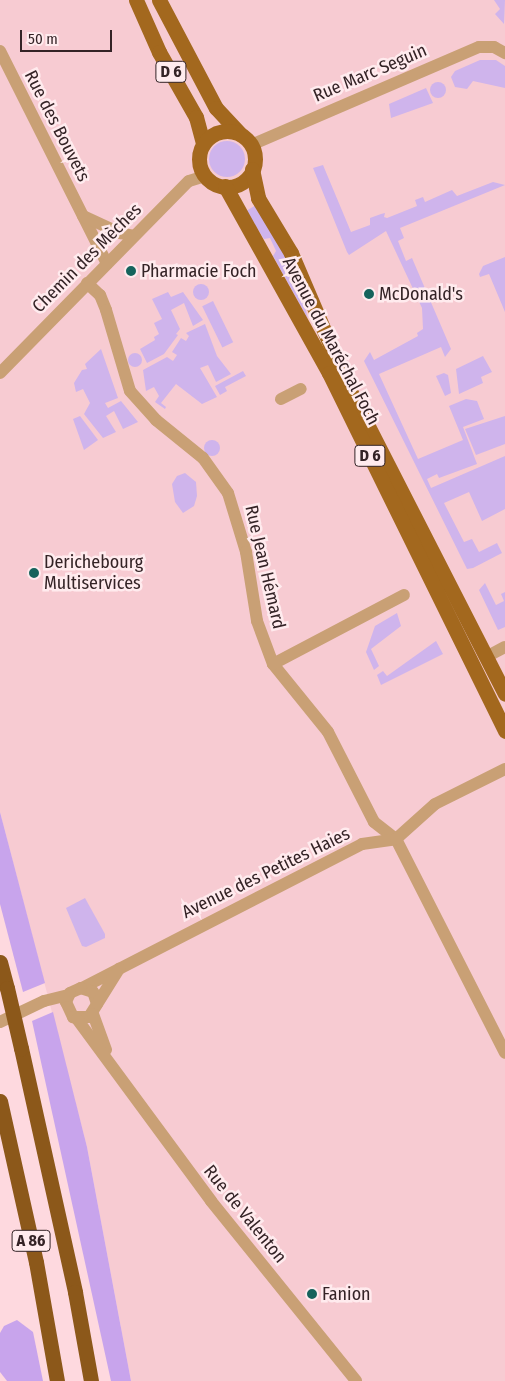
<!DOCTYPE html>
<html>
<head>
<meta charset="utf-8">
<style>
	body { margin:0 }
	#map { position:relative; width:505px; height:1381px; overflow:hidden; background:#fed9df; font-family:"Fira Sans Condensed",sans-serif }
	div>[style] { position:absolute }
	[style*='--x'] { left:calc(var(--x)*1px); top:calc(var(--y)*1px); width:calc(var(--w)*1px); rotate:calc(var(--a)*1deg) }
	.built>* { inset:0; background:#f7cbd2 }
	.green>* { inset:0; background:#cfb4ec; transform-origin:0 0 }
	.round { border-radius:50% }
	.forest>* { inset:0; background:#c8a4ec }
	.minor>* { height:12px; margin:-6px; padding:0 6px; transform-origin:6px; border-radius:6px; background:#c9a075 }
	.major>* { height:15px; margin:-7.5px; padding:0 7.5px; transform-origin:7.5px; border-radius:7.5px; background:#a3681e }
	.major>.ring { margin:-7.5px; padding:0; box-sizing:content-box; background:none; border:15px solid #a3681e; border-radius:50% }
	.highway>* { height:15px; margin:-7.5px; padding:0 7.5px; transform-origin:7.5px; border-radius:7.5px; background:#8c581a }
	.highway-bridge>* { height:15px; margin:-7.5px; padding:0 7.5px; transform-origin:7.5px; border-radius:7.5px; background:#8c581a }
	.dots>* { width:14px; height:14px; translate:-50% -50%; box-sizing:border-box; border:2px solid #ffebee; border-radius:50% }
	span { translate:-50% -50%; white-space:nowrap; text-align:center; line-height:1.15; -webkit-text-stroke:5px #ffebee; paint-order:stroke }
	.shield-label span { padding:1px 4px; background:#ffebee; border:1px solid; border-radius:4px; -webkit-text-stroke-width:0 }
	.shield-label { font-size:16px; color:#342326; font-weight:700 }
	.street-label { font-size:18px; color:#342326 }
	.poi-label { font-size:18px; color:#342326 }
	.left { translate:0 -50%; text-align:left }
	.scale { position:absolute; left:20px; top:30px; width:92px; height:22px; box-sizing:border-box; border:2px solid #342326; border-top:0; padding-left:6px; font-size:15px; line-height:18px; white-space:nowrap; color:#342326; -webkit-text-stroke:4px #ffebee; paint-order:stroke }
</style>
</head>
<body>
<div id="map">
	<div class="built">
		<div style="clip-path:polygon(0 0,505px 0,505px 1381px,131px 1381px,87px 1147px,0 812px)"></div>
	</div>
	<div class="green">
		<div style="clip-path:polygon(494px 0,505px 0,504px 24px,495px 14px,500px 9px)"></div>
		<div style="clip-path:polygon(480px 60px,496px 60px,505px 66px,505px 88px,473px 81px,467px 89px,455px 87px,451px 77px,455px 71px)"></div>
		<div class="round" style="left:430px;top:82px;width:16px;height:16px"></div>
		<div style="clip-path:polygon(426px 88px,433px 103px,391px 118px,389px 104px)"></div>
		<div class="round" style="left:209px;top:141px;width:36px;height:36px"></div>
		<div style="clip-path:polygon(323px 165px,351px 232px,370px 225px,370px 218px,381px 214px,385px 213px,384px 217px,387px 218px,417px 206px,415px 200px,423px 197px,425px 202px,452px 190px,457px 196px,493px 182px,505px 185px,400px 228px,404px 238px,398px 241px,406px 261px,412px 258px,451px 349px,445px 357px,441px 347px,379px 374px,418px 459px,463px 440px,449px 406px,466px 399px,477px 401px,484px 419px,463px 427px,477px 464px,439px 478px,437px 474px,427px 479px,431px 488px,505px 456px,505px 509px,482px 521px,469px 492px,444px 503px,464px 542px,472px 539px,479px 552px,497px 543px,502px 553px,473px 568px,467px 569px,364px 361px,370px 352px,374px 360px,418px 336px,417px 333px,423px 329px,422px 308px,386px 231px,349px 255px,347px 252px,313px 168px)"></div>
		<div style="clip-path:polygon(256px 205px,278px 240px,302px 295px,308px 319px,273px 256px,276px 251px,270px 238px,264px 239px,246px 211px)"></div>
		<div style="clip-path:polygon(505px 257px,505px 312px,489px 274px,480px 277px,479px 274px,483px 266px)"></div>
		<div class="round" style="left:193px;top:284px;width:16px;height:16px"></div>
		<div style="clip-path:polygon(168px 292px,171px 297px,183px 292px,203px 320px,193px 326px,184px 303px,171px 310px,180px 329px,176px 334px,178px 335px,164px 354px,147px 363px,140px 349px,155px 340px,154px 337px,159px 334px,154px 323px,162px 319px,152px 299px)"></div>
		<div style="left:213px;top:301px;width:46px;height:12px;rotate:64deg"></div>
		<div style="clip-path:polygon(205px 324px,217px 356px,231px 374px,216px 382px,208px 365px,200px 368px,217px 397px,202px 404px,176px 384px,161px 403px,166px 407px,165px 409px,155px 402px,159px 396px,154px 387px,146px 391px,143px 370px,167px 357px,173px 361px,177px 355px,172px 352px,181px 338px,186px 341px,189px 336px,186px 333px)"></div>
		<div style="clip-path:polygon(101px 349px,118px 398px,105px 403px,108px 408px,121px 401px,138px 422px,123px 429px,114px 411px,106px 416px,116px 432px,103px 438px,84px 414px,90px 403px,83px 389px,76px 392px,74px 383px,82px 370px,87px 369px,85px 364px)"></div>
		<div class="round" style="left:128px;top:353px;width:14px;height:14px"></div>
		<div style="clip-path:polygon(483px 356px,492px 372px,481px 377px,483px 383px,459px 394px,456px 369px)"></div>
		<div style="clip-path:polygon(243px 371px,246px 376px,225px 387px,227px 391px,220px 395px,215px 386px)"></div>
		<div style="clip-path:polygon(444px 373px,448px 375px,451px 393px,445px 396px,436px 376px)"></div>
		<div style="clip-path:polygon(80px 416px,98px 440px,84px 450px,73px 419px)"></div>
		<div style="clip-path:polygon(505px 416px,505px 444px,476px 455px,465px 429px)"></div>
		<div class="round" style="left:204px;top:440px;width:16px;height:16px"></div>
		<div style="clip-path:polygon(185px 473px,196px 482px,197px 496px,194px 506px,183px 513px,175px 502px,172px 484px,177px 476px)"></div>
		<div style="clip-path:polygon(485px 583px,496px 605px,504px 601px,501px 594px,505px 592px,505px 627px,498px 630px,479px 590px)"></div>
		<div style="clip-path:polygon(397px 613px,401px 626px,371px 649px,379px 666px,374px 670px,366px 652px,375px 626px)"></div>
		<div style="clip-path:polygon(436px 641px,443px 654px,381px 685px,377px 675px,383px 671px,387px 676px)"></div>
		<div style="clip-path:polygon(85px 898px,105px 934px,105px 938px,86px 947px,82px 946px,66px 908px)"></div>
	</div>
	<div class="forest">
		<div style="clip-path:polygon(0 812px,45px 983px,23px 992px,0 904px)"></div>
		<div style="clip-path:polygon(53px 1012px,87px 1147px,131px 1381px,111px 1381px,32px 1021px)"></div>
		<div style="clip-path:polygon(17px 1320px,33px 1332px,43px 1381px,7px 1381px,0 1372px,0 1333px,4px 1326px)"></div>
	</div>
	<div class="minor">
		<div style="--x:0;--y:51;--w:238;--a:63.3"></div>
		<div style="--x:251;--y:145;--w:248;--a:-23.3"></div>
		<div style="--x:479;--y:47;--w:15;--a:0"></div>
		<div style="--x:494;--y:47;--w:13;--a:29"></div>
		<div style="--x:83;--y:216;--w:41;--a:24.7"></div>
		<div style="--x:120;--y:233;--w:14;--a:12"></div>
		<div style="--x:87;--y:283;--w:18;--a:43"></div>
		<div style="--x:100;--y:295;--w:16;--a:68"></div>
		<div style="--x:106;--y:310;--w:84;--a:73.5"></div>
		<div style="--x:130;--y:391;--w:39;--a:48"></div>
		<div style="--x:156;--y:420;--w:60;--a:39"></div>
		<div style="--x:203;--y:458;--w:43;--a:54.5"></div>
		<div style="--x:228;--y:493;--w:62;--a:73"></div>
		<div style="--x:246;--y:552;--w:70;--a:80.9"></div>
		<div style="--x:257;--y:621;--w:46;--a:69.6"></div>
		<div style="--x:273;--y:664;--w:87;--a:51"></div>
		<div style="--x:328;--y:732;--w:101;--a:62.9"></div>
		<div style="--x:374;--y:822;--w:28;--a:38"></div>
		<div style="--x:396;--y:839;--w:240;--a:63"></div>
		<div style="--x:0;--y:373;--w:269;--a:-45.5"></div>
		<div style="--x:189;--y:181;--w:17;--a:-17"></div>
		<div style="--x:281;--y:399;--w:22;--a:-27"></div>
		<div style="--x:486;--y:657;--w:21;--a:-28"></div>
		<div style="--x:273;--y:664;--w:148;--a:-27.8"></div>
		<div style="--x:82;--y:988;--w:315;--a:-27.2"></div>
		<div style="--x:362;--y:844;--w:34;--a:-8"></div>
		<div style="--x:396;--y:839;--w:52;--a:-41.9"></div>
		<div style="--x:435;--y:804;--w:78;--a:-26.6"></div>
		<div style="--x:97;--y:1004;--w:13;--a:-108"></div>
		<div style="--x:93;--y:992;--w:13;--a:-162"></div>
		<div style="--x:81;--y:988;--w:12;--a:156"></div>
		<div style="--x:70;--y:993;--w:10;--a:114"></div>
		<div style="--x:66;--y:1002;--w:17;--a:65"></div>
		<div style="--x:73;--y:1017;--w:16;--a:0"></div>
		<div style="--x:89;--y:1017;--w:57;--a:-58"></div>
		<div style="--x:93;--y:1014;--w:38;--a:70"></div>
		<div style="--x:77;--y:1019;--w:226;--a:53.6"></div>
		<div style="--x:211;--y:1201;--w:231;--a:51.1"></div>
		<div style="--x:0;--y:1022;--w:49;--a:-25.5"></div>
		<div style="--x:44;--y:1001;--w:25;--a:-14"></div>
	</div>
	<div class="major">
		<div style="--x:136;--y:0;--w:57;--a:66.1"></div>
		<div style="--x:159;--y:52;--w:75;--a:60.4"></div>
		<div style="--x:196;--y:117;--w:28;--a:75"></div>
		<div style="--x:159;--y:0;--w:122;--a:62.2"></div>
		<div style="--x:216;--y:108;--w:35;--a:47"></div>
		<div class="ring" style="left:199px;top:131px;width:41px;height:41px"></div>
		<div style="--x:252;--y:169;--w:30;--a:78"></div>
		<div style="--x:258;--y:198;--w:64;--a:59"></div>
		<div style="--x:291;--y:253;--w:150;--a:66.9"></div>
		<div style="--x:350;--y:391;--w:340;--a:62.9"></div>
		<div style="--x:225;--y:186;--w:214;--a:60.9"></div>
		<div style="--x:329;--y:373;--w:399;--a:63.8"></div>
	</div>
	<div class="highway">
		<div style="--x:0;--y:962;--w:27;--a:75"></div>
		<div style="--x:21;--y:1048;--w:250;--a:77.5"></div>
		<div style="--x:75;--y:1292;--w:90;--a:79.8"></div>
		<div style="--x:0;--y:1101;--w:165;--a:77.4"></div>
		<div style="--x:36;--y:1262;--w:121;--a:80"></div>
	</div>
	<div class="highway-bridge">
		<div style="--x:7;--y:988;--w:62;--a:76.9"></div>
	</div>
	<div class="dots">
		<div style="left:131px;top:271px;background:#16635c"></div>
		<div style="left:369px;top:294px;background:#16635c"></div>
		<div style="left:34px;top:573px;background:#16635c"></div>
		<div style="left:312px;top:1294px;background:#16635c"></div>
	</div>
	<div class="shield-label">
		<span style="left:171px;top:72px">D 6</span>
		<span style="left:370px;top:456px">D 6</span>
		<span style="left:31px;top:1241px">A 86</span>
	</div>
	<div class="street-label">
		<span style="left:370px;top:73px;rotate:-23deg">Rue Marc Seguin</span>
		<span style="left:57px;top:126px;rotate:63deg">Rue des Bouvets</span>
		<span style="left:87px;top:258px;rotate:-45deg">Chemin des Mèches</span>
		<span style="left:331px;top:341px;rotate:62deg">Avenue du Maréchal Foch</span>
		<span style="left:265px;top:567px;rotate:77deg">Rue Jean Hémard</span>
		<span style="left:266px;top:873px;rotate:-26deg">Avenue des Petites Haies</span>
		<span style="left:245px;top:1214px;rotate:51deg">Rue de Valenton</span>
	</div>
	<div class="poi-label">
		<span class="left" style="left:141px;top:271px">Pharmacie Foch</span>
		<span class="left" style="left:379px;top:294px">McDonald's</span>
		<span class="left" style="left:44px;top:573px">Derichebourg<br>Multiservices</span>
		<span class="left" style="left:322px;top:1294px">Fanion</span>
	</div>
	<div class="scale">50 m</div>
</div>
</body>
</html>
